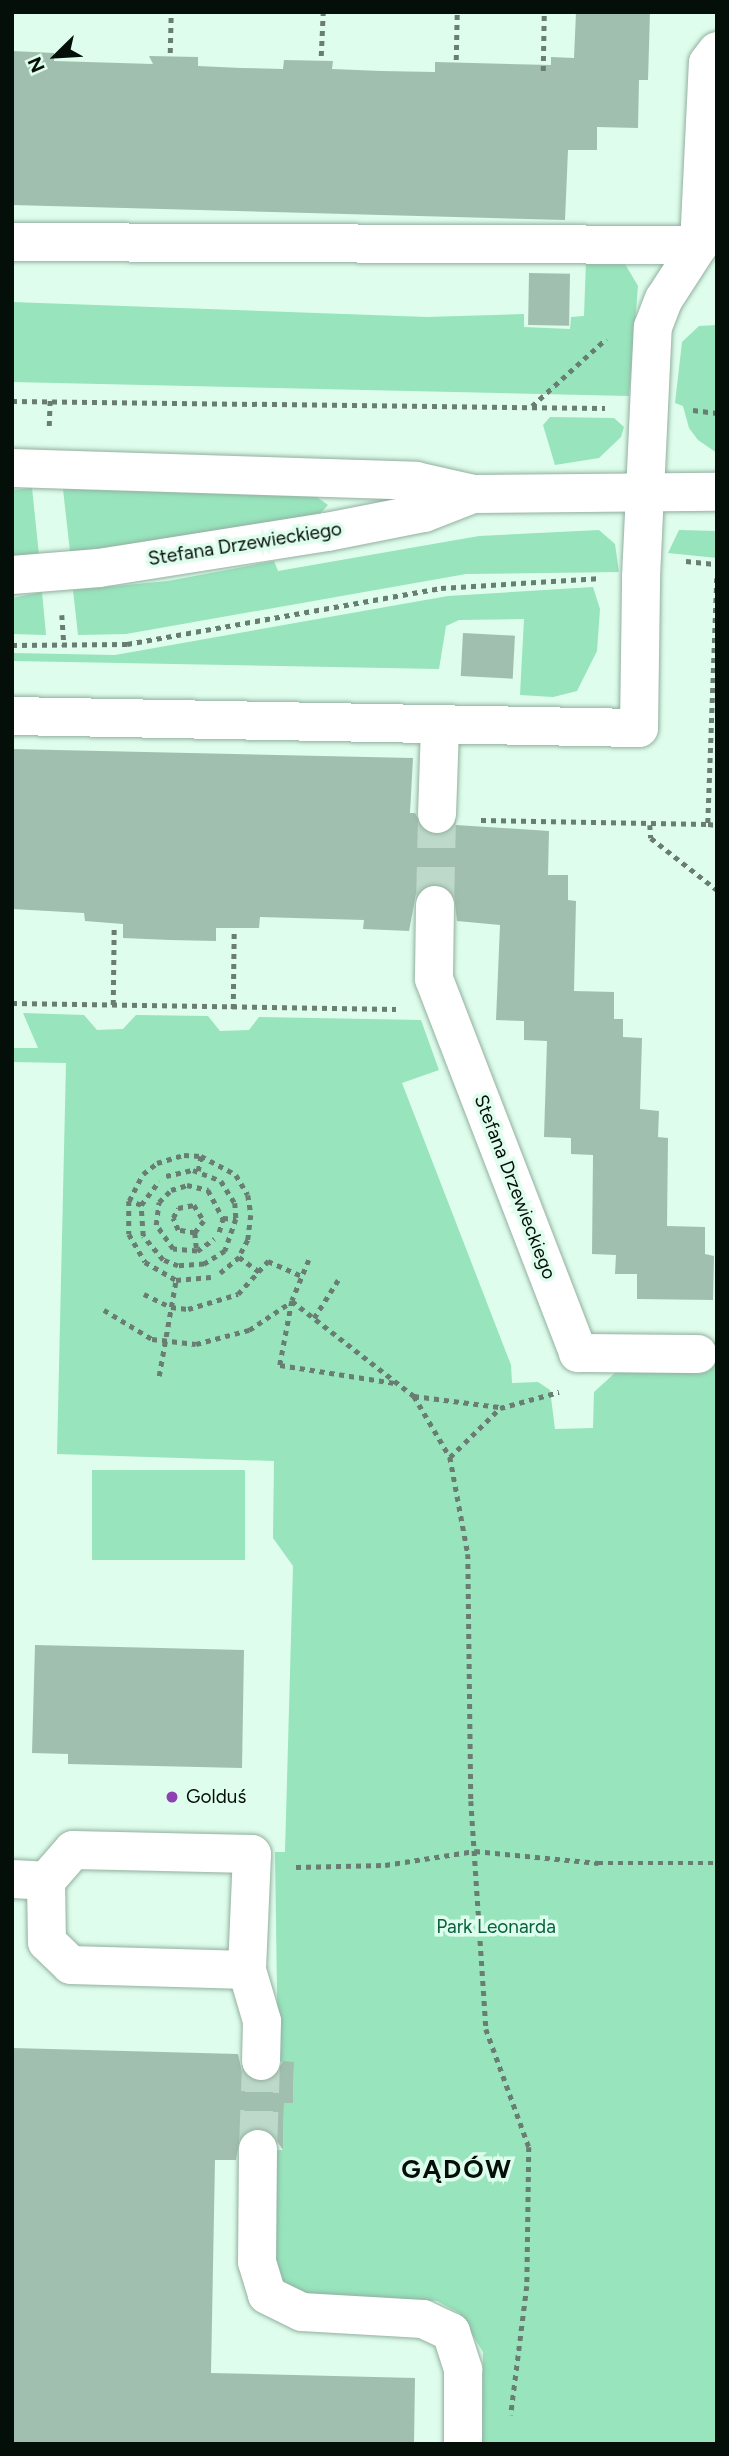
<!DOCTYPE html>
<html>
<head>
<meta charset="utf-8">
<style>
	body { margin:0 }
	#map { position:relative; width:729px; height:2456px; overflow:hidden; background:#defdec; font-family:Figtree,sans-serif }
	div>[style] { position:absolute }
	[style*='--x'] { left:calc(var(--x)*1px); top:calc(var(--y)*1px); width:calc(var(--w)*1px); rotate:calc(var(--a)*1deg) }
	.green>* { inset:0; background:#97e4bd; transform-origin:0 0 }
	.building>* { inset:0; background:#a1bfae; transform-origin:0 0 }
	.minor-tunnel>* { height:38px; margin-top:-19px; transform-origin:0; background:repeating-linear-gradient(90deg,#bdd9ca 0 38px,transparent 0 57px) }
	.path>* { height:4.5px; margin-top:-2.25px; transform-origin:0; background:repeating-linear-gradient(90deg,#697d72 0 5px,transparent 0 10px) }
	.roads { filter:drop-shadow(0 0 2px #92af9f) drop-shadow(0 0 2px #92af9f) }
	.minor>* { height:38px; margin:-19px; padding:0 19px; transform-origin:19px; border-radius:19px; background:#fff }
	.dots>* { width:19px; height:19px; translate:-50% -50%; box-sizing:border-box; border:4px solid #defdec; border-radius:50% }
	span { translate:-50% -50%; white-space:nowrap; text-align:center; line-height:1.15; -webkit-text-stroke:7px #defdec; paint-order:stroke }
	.street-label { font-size:19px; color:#050f0a }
	.poi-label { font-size:19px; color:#050f0a }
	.left { translate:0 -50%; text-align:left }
	.park-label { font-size:19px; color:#096040 }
	.district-label { font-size:26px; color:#050f0a; font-weight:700; letter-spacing:2px }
	.frame { position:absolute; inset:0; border:14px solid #050f0a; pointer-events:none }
	.north { position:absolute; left:21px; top:21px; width:70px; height:70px; -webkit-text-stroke:5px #defdec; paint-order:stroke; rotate:246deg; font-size:19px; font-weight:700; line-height:28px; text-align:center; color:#050f0a }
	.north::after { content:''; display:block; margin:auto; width:24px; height:32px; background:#050f0a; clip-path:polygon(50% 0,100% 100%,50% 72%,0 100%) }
</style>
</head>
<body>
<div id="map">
	<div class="green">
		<div style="clip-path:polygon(612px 260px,625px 264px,638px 286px,629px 396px,12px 382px,12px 302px,427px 317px,524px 314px,524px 327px,570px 329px,571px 317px,584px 316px,586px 261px)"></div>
		<div style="clip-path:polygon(717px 325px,717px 453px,698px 440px,689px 428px,683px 406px,675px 403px,682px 342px,699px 326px)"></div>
		<div style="clip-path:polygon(550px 417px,614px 418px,624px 427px,621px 437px,599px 458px,555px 465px,543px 425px)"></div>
		<div style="clip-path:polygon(32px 488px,39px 555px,12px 556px,12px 490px)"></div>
		<div style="clip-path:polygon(63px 489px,317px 497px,328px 505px,320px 514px,237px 530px,70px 552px)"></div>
		<div style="clip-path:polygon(599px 530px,615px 544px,619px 572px,466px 574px,126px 634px,78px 635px,73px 590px,168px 581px,274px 561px,278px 571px,479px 536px)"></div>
		<div style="clip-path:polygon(679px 530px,717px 531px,717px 558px,668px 553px)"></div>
		<div style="clip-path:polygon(593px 587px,600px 609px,597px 651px,577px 691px,553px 697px,520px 695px,524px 619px,459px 620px,446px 626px,439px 669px,13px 661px,12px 676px,12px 653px,115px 655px,448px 596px)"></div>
		<div style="clip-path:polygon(42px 592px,46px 635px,12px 634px,12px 598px)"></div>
		<div style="clip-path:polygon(23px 1013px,84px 1015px,97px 1030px,123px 1029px,136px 1015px,208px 1016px,220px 1031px,249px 1030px,259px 1017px,421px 1020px,439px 1070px,402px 1083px,511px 1365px,512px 1383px,538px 1382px,550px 1390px,555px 1429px,593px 1428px,594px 1392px,616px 1372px,717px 1341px,717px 2444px,482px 2444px,483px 2352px,459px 2313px,437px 2301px,305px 2295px,276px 2277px,275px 2150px,283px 2150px,284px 2103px,293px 2102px,294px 2063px,278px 2061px,275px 1852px,285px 1852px,293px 1566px,273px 1538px,274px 1461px,57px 1454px,66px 1063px,12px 1062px,12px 1048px,38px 1048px)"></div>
		<div style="left:92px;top:1470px;width:153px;height:90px"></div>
	</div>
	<div class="building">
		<div style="clip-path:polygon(576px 12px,650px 12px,648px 80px,639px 80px,638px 128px,597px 127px,597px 150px,568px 150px,565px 220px,12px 205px,12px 51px,54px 53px,54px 61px,153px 64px,149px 56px,198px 57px,198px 66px,241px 68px,283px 69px,284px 60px,333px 61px,332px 69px,381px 71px,435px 72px,435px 62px,551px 65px,551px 57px,574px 58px)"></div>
		<div style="left:529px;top:273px;width:41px;height:52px;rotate:1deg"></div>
		<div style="left:463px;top:633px;width:52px;height:43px;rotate:3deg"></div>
		<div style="clip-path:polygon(12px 749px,413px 758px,410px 813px,415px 813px,426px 833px,447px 834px,456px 825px,549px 831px,548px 875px,568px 875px,568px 900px,576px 901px,574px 991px,614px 992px,614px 1019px,623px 1019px,623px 1037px,642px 1038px,640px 1109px,659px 1111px,658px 1137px,668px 1138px,667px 1226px,705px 1227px,705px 1254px,714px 1256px,713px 1300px,637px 1299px,637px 1274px,615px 1274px,616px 1255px,592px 1254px,593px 1155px,571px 1154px,571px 1138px,544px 1137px,547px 1041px,524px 1040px,524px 1021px,496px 1020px,500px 925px,457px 921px,454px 895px,436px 883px,416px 894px,409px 931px,363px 929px,364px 920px,260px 917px,259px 928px,216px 928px,216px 941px,170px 940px,123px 938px,123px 924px,85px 921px,84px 913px,12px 909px)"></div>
		<div style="clip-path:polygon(35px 1645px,244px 1650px,242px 1768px,68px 1764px,68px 1754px,32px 1753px)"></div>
		<div style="clip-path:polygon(12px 2048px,238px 2054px,242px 2072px,260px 2083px,272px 2080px,283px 2061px,294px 2062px,293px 2103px,284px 2103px,283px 2150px,270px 2131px,258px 2127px,240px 2137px,236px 2160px,215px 2160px,211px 2373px,415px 2378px,414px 2444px,12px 2444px)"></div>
	</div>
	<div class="minor-tunnel">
		<div style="--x:435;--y:905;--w:91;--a:-88.7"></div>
		<div style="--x:258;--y:2149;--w:88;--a:-88"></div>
	</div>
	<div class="path">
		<div style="--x:170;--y:53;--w:41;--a:-88.6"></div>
		<div style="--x:321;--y:56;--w:44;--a:-87.4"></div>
		<div style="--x:456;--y:60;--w:48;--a:-88.8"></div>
		<div style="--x:543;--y:71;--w:59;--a:-89"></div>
		<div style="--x:12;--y:401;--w:593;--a:0.68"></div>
		<div style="--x:532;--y:406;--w:100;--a:-42.2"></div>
		<div style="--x:693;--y:410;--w:24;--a:7"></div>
		<div style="--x:49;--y:426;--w:26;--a:-88"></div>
		<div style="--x:686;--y:561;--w:31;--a:6"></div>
		<div style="--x:717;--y:578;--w:246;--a:92.1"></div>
		<div style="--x:708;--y:824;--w:9;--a:6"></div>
		<div style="--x:62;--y:615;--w:31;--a:86"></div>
		<div style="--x:12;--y:645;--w:115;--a:-0.5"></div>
		<div style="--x:127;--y:644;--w:319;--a:-10.1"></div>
		<div style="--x:441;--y:588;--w:157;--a:-3.6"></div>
		<div style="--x:481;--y:820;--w:227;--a:1"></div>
		<div style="--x:650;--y:825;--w:13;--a:86"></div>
		<div style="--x:651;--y:838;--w:84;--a:38.2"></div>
		<div style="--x:12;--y:1003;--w:384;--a:0.9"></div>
		<div style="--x:113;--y:1005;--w:77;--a:-89.3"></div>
		<div style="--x:233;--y:1009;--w:78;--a:-89.3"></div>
		<div style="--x:198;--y:1171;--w:15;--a:-79"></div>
		<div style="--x:166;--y:1176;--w:28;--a:-13"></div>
		<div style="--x:193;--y:1170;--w:30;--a:21"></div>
		<div style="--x:221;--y:1181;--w:26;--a:58"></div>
		<div style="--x:235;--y:1203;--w:16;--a:86"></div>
		<div style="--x:129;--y:1201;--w:33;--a:90"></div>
		<div style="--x:129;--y:1234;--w:32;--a:60"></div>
		<div style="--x:145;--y:1262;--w:36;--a:30"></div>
		<div style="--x:176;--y:1280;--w:35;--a:-5"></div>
		<div style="--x:141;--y:1205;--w:30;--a:-53"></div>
		<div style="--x:219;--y:1232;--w:15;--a:-74"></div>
		<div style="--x:195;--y:1233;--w:17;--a:-170"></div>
		<div style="--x:178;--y:1230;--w:13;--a:-113"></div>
		<div style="--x:173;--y:1218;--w:11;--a:-63"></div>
		<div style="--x:178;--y:1208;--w:16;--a:-11"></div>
		<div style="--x:194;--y:1205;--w:19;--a:58"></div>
		<div style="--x:204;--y:1221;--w:15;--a:127"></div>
		<div style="--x:195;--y:1233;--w:18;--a:84"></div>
		<div style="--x:197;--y:1251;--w:24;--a:-175"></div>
		<div style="--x:173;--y:1249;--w:29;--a:-125"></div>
		<div style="--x:156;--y:1225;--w:23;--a:-83"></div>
		<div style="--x:159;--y:1202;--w:17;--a:-45"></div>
		<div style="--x:171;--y:1190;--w:17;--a:-17"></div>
		<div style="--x:187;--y:1185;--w:22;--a:13"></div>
		<div style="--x:208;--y:1190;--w:32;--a:62"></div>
		<div style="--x:223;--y:1218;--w:13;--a:4"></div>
		<div style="--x:236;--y:1219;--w:34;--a:109"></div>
		<div style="--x:225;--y:1251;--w:25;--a:148"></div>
		<div style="--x:204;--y:1264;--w:26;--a:176"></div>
		<div style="--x:178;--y:1266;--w:16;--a:-158"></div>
		<div style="--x:163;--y:1260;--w:31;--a:-130"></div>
		<div style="--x:143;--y:1236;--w:31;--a:-94"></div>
		<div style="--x:141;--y:1205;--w:13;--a:-162"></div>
		<div style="--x:129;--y:1201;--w:30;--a:-63"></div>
		<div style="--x:143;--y:1174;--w:18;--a:-38"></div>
		<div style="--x:157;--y:1163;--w:28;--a:-17"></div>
		<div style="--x:184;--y:1155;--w:17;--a:3"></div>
		<div style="--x:201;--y:1156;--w:40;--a:28"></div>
		<div style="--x:236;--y:1175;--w:23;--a:59"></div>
		<div style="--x:248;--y:1195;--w:20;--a:81"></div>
		<div style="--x:251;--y:1215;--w:25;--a:97"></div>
		<div style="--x:248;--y:1240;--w:19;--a:118"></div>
		<div style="--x:239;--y:1257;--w:26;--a:36"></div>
		<div style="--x:197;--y:1251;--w:21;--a:-35"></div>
		<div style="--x:309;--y:1260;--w:44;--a:112.5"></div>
		<div style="--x:292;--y:1301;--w:65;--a:100.6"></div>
		<div style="--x:280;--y:1365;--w:116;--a:8.9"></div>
		<div style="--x:220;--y:1273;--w:25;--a:-40"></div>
		<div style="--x:144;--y:1294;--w:30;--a:26"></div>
		<div style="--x:171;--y:1307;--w:17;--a:7"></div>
		<div style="--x:188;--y:1309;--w:52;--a:-16.7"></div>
		<div style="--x:238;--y:1294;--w:45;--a:-47.7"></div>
		<div style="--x:268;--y:1261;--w:37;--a:24"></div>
		<div style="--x:292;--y:1301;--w:155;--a:37.9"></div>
		<div style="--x:414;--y:1396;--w:71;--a:59.5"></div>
		<div style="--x:450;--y:1457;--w:99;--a:79.5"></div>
		<div style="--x:468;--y:1554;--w:247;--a:89.3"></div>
		<div style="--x:471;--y:1801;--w:228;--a:86.2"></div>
		<div style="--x:486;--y:2029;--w:126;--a:70"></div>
		<div style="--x:529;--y:2147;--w:139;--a:90.8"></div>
		<div style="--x:527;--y:2286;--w:130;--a:97.1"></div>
		<div style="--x:104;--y:1310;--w:56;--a:31.1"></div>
		<div style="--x:152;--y:1339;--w:44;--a:6.5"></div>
		<div style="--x:196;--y:1344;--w:55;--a:-14.8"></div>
		<div style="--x:249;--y:1330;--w:50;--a:-33.7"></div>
		<div style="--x:314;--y:1318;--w:45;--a:-57.7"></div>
		<div style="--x:159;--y:1376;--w:97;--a:-80"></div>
		<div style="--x:414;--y:1396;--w:86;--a:7.4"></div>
		<div style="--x:450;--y:1457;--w:70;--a:-44.4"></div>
		<div style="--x:500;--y:1408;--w:61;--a:-15.2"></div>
		<div style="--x:296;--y:1867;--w:89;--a:-1.3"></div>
		<div style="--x:385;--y:1865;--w:91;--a:-8.8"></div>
		<div style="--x:475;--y:1851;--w:124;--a:5.6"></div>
		<div style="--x:598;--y:1863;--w:119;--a:0"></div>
	</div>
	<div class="roads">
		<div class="minor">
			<div style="--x:12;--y:242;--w:687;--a:0.25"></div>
			<div style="--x:12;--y:468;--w:404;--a:1.8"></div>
			<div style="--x:416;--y:481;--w:58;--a:12.8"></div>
			<div style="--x:473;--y:494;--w:244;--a:-0.5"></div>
			<div style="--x:12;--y:575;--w:87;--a:-4.6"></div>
			<div style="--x:99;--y:568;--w:231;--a:-9"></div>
			<div style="--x:327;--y:532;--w:99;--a:-11.1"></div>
			<div style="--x:424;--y:513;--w:53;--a:-21.2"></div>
			<div style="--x:12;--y:716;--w:627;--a:1.1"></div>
			<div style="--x:639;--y:728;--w:151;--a:-89.2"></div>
			<div style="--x:641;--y:577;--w:250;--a:-87.3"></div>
			<div style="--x:653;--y:327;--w:30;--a:-69"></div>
			<div style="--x:664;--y:299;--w:64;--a:-57.1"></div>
			<div style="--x:699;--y:245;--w:182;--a:-87.2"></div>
			<div style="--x:708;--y:63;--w:15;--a:-53"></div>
			<div style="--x:437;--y:814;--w:88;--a:-88"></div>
			<div style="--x:435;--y:905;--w:74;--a:90.8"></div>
			<div style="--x:434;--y:979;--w:401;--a:68.9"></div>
			<div style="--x:578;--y:1353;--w:120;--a:0.5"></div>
			<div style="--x:12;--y:1879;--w:34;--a:3"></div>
			<div style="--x:46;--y:1881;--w:41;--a:-48.9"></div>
			<div style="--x:73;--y:1850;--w:179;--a:1.3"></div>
			<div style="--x:252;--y:1854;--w:116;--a:92.5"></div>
			<div style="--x:247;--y:1970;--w:53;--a:73.6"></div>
			<div style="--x:262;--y:2021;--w:40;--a:91.4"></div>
			<div style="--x:46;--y:1881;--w:61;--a:89.1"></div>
			<div style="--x:47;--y:1942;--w:33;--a:44"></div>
			<div style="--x:71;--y:1965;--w:176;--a:1.6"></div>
			<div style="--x:258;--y:2149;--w:113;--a:90.5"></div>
			<div style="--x:257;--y:2262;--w:34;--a:73"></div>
			<div style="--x:267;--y:2295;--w:39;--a:26"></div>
			<div style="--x:302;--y:2312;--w:121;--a:3.3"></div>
			<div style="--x:423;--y:2319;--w:31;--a:25"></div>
			<div style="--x:451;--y:2332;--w:40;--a:72"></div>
			<div style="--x:463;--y:2370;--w:74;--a:90"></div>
		</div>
	</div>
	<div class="dots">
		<div style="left:172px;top:1797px;background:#9041b1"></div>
	</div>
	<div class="street-label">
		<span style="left:245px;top:544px;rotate:-9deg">Stefana Drzewieckiego</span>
		<span style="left:515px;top:1187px;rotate:69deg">Stefana Drzewieckiego</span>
	</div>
	<div class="poi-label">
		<span class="left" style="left:186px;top:1797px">Golduś</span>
	</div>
	<div class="park-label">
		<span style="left:496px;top:1927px">Park Leonarda</span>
	</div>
	<div class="district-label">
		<span style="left:457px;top:2170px">GĄDÓW</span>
	</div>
	<div class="frame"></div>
	<div class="north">N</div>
</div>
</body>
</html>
